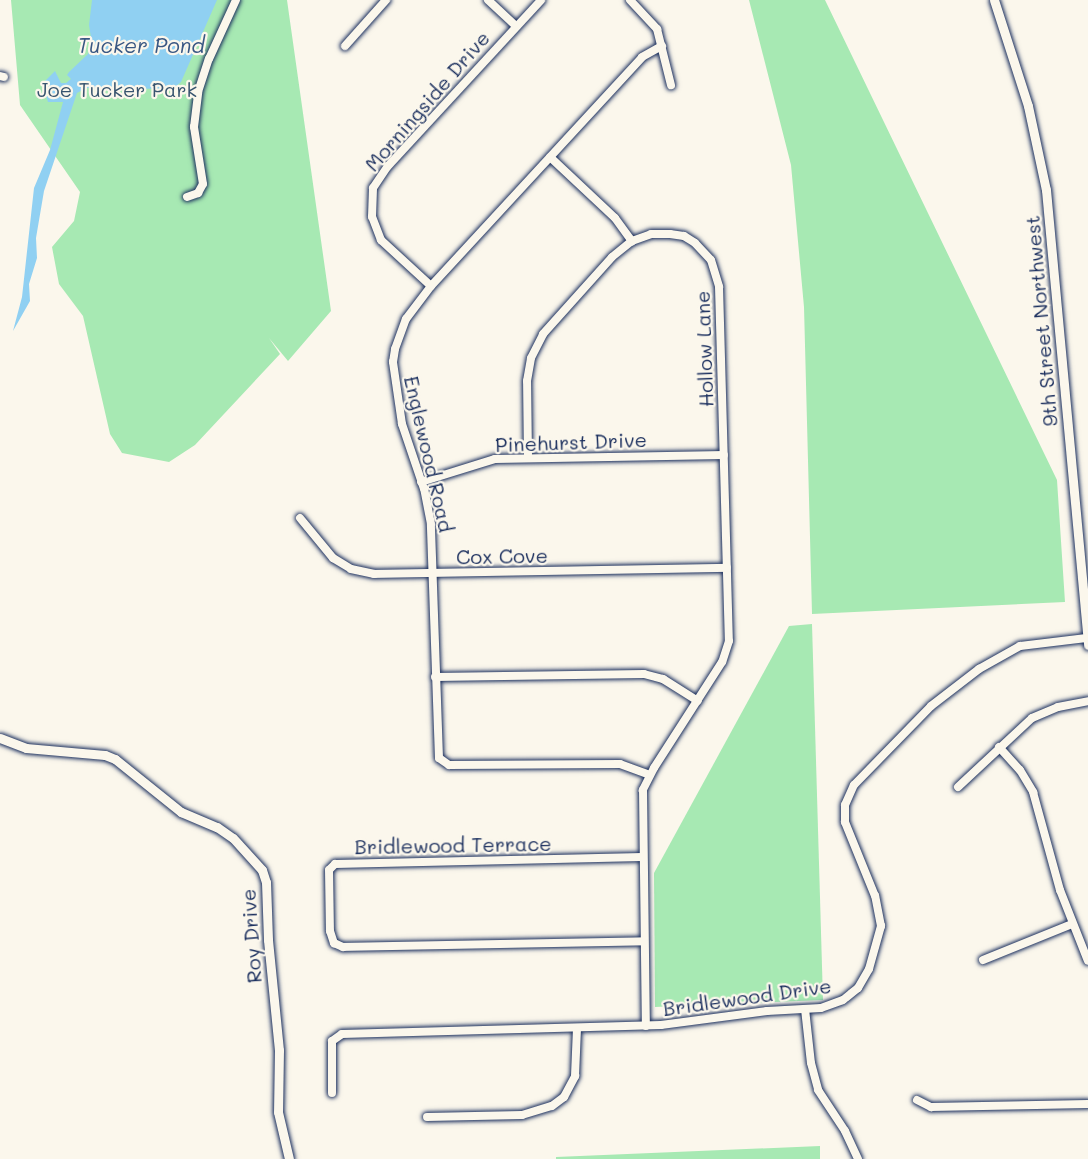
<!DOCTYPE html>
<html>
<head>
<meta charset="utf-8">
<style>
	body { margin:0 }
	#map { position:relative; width:1088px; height:1159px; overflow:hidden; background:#fbf7ec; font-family:Mali,sans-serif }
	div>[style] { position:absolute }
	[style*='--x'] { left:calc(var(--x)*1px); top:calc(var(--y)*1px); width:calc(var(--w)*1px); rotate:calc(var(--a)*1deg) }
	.green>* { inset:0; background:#a7e9b3 }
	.water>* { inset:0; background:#90d0f2 }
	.roads { filter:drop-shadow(0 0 2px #1b2f5e) drop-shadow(0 0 2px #1b2f5e) }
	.minor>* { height:8px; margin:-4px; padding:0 4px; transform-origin:4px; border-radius:4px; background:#fbf7ec }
	.tertiary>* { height:9px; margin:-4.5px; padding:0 4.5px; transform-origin:4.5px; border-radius:4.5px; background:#fbf7ec }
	span { translate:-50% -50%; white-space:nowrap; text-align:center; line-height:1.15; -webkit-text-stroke:4.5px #fbf7ec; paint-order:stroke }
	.park-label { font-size:20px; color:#37546f }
	.street-label { font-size:20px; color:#1b2f5e }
	.water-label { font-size:21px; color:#385783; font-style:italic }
</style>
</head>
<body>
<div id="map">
	<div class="green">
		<div style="clip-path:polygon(11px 0,287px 0,331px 311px,288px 361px,269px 338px,280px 354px,195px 445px,169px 462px,122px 453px,110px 434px,83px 316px,59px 284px,52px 247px,74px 221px,80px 192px,20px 105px)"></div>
		<div style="clip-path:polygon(749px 0,825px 0,1057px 480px,1065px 602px,812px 614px,804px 307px,791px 165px)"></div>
		<div style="clip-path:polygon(812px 624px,823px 1000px,655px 1007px,654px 873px,789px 626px)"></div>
		<div style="clip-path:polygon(820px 1146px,820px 1159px,556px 1159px,556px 1157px)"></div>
	</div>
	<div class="water">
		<div style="clip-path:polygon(92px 0,217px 0,181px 82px,173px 89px,86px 88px,77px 93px,44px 191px,36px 238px,37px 258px,29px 284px,30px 301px,13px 331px,22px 297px,34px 188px,50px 150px,63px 102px,48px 102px,43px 87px,45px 81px,55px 71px,61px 83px,66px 83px,71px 79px,67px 75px,69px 72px,88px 54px,92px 44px,89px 25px)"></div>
	</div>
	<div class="roads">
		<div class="minor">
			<div style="--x:488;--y:0;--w:38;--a:43"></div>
			<div style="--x:630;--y:0;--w:40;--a:47"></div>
			<div style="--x:657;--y:29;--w:58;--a:76"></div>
			<div style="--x:345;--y:46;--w:62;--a:-48.3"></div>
			<div style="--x:0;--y:76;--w:4;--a:14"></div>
			<div style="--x:550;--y:157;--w:89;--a:43.2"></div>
			<div style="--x:615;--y:218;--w:29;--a:54"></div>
			<div style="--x:187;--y:197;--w:12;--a:-20"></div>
			<div style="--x:198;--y:193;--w:10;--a:-61"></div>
			<div style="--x:203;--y:184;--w:58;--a:-99"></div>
			<div style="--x:194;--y:127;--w:35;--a:-83"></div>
			<div style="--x:198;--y:92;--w:35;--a:-72"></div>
			<div style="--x:209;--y:59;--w:65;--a:-65.4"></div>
			<div style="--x:431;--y:286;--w:68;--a:-137.4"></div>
			<div style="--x:381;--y:240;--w:25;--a:-111"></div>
			<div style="--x:372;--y:217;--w:29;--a:-88"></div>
			<div style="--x:373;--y:188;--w:27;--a:-56"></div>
			<div style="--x:388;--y:166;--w:226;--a:-47.3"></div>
			<div style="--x:528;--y:458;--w:77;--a:-90.7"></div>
			<div style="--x:527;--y:381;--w:23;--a:-80"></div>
			<div style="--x:531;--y:358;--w:27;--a:-63"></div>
			<div style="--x:543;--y:334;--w:103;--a:-48.1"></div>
			<div style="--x:612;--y:257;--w:26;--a:-39"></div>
			<div style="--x:632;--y:241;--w:20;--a:-20"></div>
			<div style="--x:651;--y:234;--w:19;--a:0"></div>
			<div style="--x:670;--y:234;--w:14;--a:8"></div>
			<div style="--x:684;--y:236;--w:13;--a:32"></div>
			<div style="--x:695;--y:243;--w:23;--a:47"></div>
			<div style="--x:711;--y:260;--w:28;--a:73"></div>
			<div style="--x:719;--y:287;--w:354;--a:88.4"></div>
			<div style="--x:729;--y:641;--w:22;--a:108"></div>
			<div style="--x:722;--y:662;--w:126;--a:122.7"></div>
			<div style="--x:654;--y:768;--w:25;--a:117"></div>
			<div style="--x:643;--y:790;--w:236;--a:89.3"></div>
			<div style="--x:421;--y:482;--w:77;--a:-17.3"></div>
			<div style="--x:495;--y:459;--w:229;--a:-1"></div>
			<div style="--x:300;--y:518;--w:52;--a:50.5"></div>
			<div style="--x:333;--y:558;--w:21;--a:31"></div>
			<div style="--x:351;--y:569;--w:24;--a:12"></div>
			<div style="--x:374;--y:574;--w:353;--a:-1"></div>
			<div style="--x:435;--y:677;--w:209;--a:-0.8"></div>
			<div style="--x:644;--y:674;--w:20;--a:15"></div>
			<div style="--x:663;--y:679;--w:41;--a:32.2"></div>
			<div style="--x:999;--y:747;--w:31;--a:48"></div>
			<div style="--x:1020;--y:770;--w:26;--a:59"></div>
			<div style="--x:1033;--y:792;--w:102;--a:74.6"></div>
			<div style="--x:1060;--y:890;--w:76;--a:68.5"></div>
			<div style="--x:650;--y:775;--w:32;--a:-160"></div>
			<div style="--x:620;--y:764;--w:171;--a:179.7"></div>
			<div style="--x:449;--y:765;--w:12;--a:-145"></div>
			<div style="--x:439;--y:758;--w:234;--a:-92"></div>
			<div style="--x:431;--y:524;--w:36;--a:-101"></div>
			<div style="--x:424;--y:489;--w:69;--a:-108.7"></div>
			<div style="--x:402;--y:424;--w:63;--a:-98.3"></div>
			<div style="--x:393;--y:362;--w:13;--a:-81"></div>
			<div style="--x:395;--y:349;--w:32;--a:-70"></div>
			<div style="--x:406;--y:319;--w:41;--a:-52.9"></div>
			<div style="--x:431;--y:286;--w:311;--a:-47.3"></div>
			<div style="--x:642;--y:57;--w:23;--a:-29"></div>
			<div style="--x:958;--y:787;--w:101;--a:-43"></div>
			<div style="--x:1032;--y:718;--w:28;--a:-23"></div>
			<div style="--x:1058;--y:707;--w:31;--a:-11"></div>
			<div style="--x:642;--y:857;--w:307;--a:178.7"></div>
			<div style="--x:335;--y:864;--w:8;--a:135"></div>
			<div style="--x:329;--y:870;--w:61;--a:89.1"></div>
			<div style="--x:330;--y:931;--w:13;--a:72"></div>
			<div style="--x:334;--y:943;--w:10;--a:24"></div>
			<div style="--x:343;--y:947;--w:301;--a:-1.1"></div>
			<div style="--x:983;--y:960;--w:96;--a:-22"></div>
			<div style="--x:805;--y:1009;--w:54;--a:83.7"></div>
			<div style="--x:811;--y:1063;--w:28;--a:75"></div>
			<div style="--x:818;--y:1090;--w:49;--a:56.6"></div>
			<div style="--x:845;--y:1131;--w:31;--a:65"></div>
			<div style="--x:332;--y:1093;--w:52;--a:-90"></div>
			<div style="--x:332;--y:1041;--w:12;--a:-35"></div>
			<div style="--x:342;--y:1034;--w:319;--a:-1.6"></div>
			<div style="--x:661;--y:1025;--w:107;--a:-7.5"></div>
			<div style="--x:767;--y:1011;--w:54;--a:-3.2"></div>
			<div style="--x:821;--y:1008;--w:23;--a:-20"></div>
			<div style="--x:843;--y:1000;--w:19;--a:-39"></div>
			<div style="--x:858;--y:988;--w:22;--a:-60"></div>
			<div style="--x:869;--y:969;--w:45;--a:-74.4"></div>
			<div style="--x:881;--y:926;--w:31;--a:-101"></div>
			<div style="--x:875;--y:896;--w:80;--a:-112.1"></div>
			<div style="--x:845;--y:822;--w:17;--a:-90"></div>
			<div style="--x:845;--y:805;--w:22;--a:-66"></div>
			<div style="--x:854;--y:785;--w:110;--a:-45.7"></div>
			<div style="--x:931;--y:706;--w:61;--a:-37.6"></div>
			<div style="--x:979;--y:669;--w:47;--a:-29.3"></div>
			<div style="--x:1020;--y:646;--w:67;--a:-6.8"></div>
			<div style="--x:917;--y:1100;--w:16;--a:27"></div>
			<div style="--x:931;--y:1107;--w:157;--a:-1.1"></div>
			<div style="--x:427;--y:1117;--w:95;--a:-1.2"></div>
			<div style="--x:522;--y:1115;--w:31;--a:-17"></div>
			<div style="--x:552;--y:1106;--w:15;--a:-37"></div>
			<div style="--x:564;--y:1097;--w:24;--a:-62"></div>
			<div style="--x:575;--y:1076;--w:48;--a:-87.6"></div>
		</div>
		<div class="tertiary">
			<div style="--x:994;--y:0;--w:111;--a:72.2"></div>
			<div style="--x:1028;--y:106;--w:86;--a:77.9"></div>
			<div style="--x:1046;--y:190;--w:457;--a:84.7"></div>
			<div style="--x:0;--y:738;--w:28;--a:21"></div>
			<div style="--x:26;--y:748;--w:79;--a:5.1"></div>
			<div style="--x:105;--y:755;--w:11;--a:22"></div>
			<div style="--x:115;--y:759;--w:85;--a:38.8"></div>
			<div style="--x:181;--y:812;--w:39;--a:23"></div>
			<div style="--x:217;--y:827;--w:19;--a:35"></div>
			<div style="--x:233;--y:838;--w:43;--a:47.8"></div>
			<div style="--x:262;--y:870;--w:13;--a:72"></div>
			<div style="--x:266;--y:882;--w:58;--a:88"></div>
			<div style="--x:268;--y:940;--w:111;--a:84.3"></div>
			<div style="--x:279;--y:1050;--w:62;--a:90.9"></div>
			<div style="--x:278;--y:1112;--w:48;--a:76.8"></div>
		</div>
	</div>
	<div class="park-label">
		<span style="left:117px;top:89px">Joe Tucker Park</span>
	</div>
	<div class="street-label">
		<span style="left:427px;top:101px;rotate:-49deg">Morningside Drive</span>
		<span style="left:1041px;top:321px;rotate:-95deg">9th Street Northwest</span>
		<span style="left:704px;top:349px;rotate:-92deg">Hollow Lane</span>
		<span style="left:571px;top:442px;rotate:-2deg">Pinehurst Drive</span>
		<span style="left:429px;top:454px;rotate:77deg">Englewood Road</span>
		<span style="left:502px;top:556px;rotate:-1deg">Cox Cove</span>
		<span style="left:453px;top:845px;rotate:-1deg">Bridlewood Terrace</span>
		<span style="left:251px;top:936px;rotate:-94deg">Roy Drive</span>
		<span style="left:747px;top:997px;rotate:-8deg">Bridlewood Drive</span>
	</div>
	<div class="water-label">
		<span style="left:141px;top:45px">Tucker Pond</span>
	</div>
</div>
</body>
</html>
